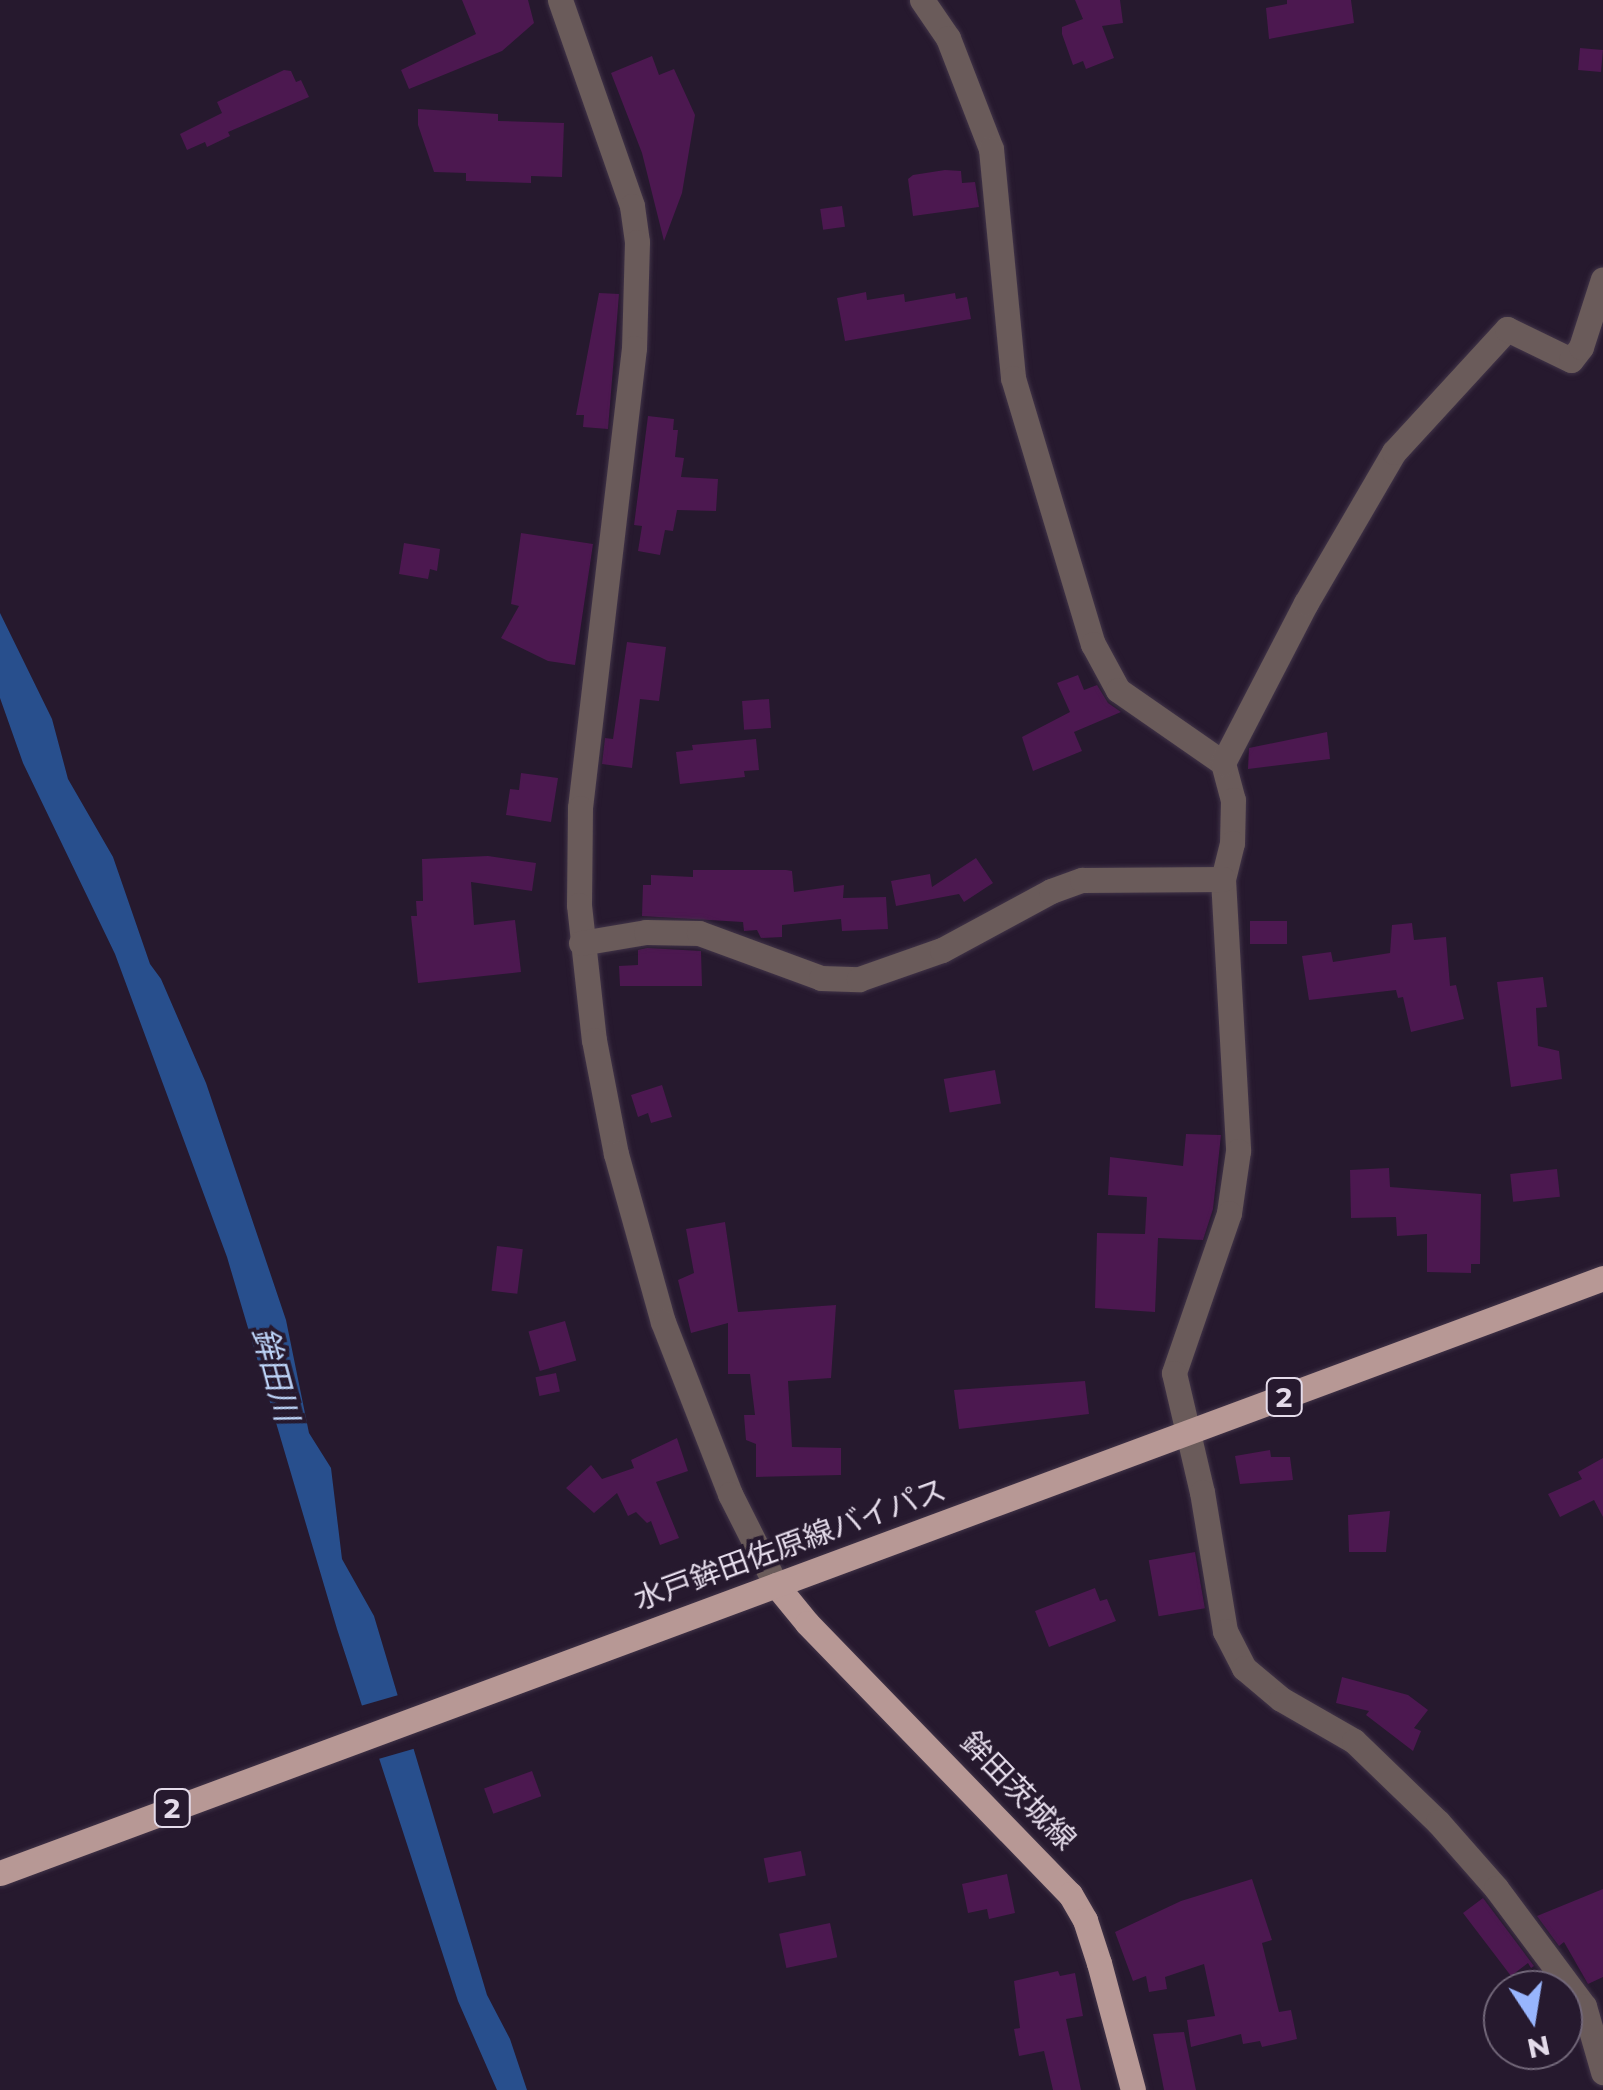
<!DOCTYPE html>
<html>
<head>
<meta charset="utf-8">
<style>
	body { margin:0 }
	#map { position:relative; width:1603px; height:2090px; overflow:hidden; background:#26192e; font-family:Montserrat,"Noto Sans JP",sans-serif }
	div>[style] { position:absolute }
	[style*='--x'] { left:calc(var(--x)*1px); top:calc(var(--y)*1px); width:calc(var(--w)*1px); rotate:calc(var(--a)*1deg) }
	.water>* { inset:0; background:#284f8d }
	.pier>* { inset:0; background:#26192e; transform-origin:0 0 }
	.building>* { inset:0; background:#4c1850; transform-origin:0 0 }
	.roads { filter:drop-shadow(0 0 2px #413448) drop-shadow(0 0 2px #413448) }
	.minor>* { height:25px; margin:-12.5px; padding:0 12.5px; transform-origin:12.5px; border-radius:12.5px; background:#6a5b5a }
	.major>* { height:25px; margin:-12.5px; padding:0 12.5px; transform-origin:12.5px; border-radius:12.5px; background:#b79895 }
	span { translate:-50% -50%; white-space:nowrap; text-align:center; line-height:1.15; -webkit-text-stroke:8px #26192e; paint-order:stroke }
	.shield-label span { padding:2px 8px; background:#26192e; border:2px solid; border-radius:8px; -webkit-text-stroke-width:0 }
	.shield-label { font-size:28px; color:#e4dbea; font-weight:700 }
	.street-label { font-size:30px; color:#e4dbea }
	.water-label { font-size:32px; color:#bcd3f7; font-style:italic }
	.north { position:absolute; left:1483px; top:1970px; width:100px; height:100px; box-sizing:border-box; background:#26192e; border:2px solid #726779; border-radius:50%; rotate:168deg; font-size:28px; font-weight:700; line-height:40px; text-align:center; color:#e4dbea }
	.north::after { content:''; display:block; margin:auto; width:35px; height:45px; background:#98b5fd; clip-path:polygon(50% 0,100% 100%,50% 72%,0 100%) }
</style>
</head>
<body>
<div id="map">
	<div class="water">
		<div style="clip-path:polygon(0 613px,52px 719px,68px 779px,113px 857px,150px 964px,161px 979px,206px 1083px,286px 1320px,309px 1433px,331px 1468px,342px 1559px,374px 1616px,487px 1995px,510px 2039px,527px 2090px,497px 2090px,458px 2001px,337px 1629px,227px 1257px,115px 954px,23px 763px,0 698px)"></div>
	</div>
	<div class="pier">
		<div style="left:402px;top:1694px;width:56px;height:46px;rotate:74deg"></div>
	</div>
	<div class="building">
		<div style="clip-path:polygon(462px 0,528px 0,534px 23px,502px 51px,409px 89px,401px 70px,476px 34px)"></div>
		<div style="clip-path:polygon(1075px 0,1120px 0,1123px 23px,1102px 26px,1114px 58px,1086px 69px,1083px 61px,1073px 65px,1062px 34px,1062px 27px,1083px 19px)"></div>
		<div style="clip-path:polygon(1287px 0,1351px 0,1354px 23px,1269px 39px,1266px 8px,1287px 4px)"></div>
		<div style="left:1580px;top:48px;width:23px;height:22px;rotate:5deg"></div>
		<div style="clip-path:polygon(652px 56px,659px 75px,674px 69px,695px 115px,682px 193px,664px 241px,642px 153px,611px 73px)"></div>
		<div style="clip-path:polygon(284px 70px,291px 71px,296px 82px,301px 80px,309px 97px,228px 132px,230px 136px,207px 147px,205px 142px,187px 150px,180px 134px,222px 113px,217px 102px)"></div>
		<div style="clip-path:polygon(418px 109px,498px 114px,498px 121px,564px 123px,562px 177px,531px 176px,531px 183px,466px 181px,466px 173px,434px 172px,418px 125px)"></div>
		<div style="clip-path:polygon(945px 170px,961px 171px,962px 183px,975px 182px,979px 207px,913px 216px,908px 179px,913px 175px)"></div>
		<div style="left:842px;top:206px;width:21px;height:22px;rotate:82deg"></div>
		<div style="clip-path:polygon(866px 292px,867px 300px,904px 294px,905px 302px,955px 293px,956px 299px,967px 297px,971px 319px,845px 341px,837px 298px)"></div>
		<div style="clip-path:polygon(599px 293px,619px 294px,608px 429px,583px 427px,584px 415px,576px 415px)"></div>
		<div style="clip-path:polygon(648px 416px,674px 419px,673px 430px,678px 430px,675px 457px,684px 458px,681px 477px,718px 479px,716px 511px,677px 510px,673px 531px,665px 530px,660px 555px,638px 551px,642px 526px,634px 525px)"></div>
		<div style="clip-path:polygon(521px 533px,593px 544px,575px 665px,548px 661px,501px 638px,519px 606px,511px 604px)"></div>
		<div style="clip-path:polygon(404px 543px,440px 549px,437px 571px,430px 569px,428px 579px,399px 574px)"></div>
		<div style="clip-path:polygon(627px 642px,666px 647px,659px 701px,640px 699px,632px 768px,602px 764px,605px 738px,613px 739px)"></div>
		<div style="clip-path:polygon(1078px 675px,1084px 690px,1097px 685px,1108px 703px,1121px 712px,1074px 732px,1082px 751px,1033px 771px,1022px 737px,1070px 712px,1057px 683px)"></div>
		<div style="left:769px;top:699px;width:29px;height:27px;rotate:86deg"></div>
		<div style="clip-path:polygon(1327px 732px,1330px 759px,1248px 769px,1249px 748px)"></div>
		<div style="clip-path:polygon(756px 739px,759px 770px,744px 771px,745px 777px,680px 784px,676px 752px,693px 750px,692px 745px)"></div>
		<div style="clip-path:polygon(521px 773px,558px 778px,551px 822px,506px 815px,510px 789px,519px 790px)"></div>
		<div style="clip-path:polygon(488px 856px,536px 863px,532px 891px,471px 882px,474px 925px,515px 920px,521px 972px,418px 983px,411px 916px,417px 916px,416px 901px,423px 901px,422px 859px)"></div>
		<div style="clip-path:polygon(976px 858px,993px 883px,964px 902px,959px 894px,896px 906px,891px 881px,930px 874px,932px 887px)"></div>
		<div style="clip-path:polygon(693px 870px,786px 870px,792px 871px,794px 892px,844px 885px,843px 898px,886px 897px,888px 929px,842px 931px,841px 919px,782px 925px,782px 937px,761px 938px,757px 930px,744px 931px,743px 922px,642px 916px,643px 885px,651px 885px,651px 875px,693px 877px)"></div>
		<div style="left:1250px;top:921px;width:37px;height:23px"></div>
		<div style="clip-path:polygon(1412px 923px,1414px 940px,1446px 937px,1450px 986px,1456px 985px,1464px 1019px,1411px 1032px,1403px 997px,1398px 998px,1396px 990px,1309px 1000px,1302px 956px,1331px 952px,1333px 962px,1390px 953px,1392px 925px)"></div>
		<div style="clip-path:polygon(647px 948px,701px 951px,702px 986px,620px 986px,619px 966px,638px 965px,638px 950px)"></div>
		<div style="clip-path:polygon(1543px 977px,1547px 1007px,1536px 1008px,1538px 1046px,1559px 1051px,1562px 1079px,1511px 1087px,1497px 982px)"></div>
		<div style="left:995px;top:1070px;width:34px;height:52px;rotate:80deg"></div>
		<div style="clip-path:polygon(662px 1085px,672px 1117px,651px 1123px,648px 1113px,638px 1117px,631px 1095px)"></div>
		<div style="clip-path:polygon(1186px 1134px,1221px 1135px,1213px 1209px,1203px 1240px,1158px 1238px,1155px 1312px,1095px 1308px,1097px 1233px,1145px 1234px,1147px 1197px,1108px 1195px,1110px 1157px,1183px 1166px)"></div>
		<div style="clip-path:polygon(1389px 1168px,1390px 1187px,1481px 1194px,1480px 1264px,1471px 1264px,1471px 1273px,1427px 1272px,1427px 1234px,1397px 1236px,1396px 1217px,1351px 1218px,1350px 1170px)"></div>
		<div style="left:1557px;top:1169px;width:28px;height:47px;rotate:84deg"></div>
		<div style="clip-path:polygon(725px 1222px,738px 1312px,836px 1305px,831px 1378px,788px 1381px,792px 1447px,841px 1448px,841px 1475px,756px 1477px,756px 1444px,746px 1440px,744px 1415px,755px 1415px,750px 1374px,728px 1374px,728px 1323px,691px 1333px,678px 1280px,694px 1273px,686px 1229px)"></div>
		<div style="left:497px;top:1246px;width:26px;height:45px;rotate:7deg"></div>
		<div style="left:565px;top:1321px;width:41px;height:38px;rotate:74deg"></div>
		<div style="left:556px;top:1373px;width:19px;height:21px;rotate:78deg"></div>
		<div style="clip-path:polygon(1085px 1381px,1089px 1414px,959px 1429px,954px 1390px)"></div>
		<div style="clip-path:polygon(677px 1438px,688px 1471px,656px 1482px,679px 1538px,660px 1545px,651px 1521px,647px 1523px,636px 1512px,628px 1516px,617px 1493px,594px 1513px,566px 1488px,591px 1465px,602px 1479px,634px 1468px,631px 1460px)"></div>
		<div style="clip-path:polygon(1270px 1450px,1271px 1457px,1290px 1457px,1293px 1480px,1240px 1484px,1235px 1456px)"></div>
		<div style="clip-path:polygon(1603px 1458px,1603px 1517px,1594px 1500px,1560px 1517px,1548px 1494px,1582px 1479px,1578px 1472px)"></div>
		<div style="clip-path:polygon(1390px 1511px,1386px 1552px,1349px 1552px,1348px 1515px)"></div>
		<div style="left:1195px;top:1552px;width:57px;height:47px;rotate:80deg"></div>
		<div style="clip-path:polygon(1095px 1588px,1100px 1601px,1107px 1599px,1116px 1621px,1049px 1647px,1035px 1611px)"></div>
		<div style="clip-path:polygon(1342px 1677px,1408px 1695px,1428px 1710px,1414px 1728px,1421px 1731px,1413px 1751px,1366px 1715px,1369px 1711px,1336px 1703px)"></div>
		<div style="left:532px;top:1771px;width:27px;height:51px;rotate:70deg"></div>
		<div style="left:801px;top:1851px;width:25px;height:38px;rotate:79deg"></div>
		<div style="clip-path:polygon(1007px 1874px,1015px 1913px,989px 1919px,987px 1909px,968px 1913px,962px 1884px)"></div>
		<div style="clip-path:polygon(1252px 1879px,1272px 1940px,1262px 1943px,1279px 2012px,1291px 2010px,1297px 2039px,1262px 2047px,1260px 2041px,1243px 2044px,1241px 2034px,1191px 2047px,1187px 2020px,1215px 2016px,1204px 1964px,1165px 1977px,1167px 1989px,1149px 1992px,1146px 1976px,1133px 1981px,1115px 1932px,1181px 1901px)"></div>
		<div style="clip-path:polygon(1603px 1889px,1603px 1977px,1588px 1984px,1564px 1942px,1559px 1946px,1537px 1916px)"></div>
		<div style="clip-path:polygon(1483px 1898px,1534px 1966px,1531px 1968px,1528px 1963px,1511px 1976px,1463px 1913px)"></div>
		<div style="left:830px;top:1923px;width:35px;height:52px;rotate:78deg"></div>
		<div style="clip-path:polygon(1058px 1971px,1060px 1976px,1075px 1973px,1083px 2016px,1066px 2019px,1081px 2090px,1053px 2090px,1044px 2051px,1019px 2056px,1014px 2029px,1020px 2028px,1014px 1981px)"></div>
		<div style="clip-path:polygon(1184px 2032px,1196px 2090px,1164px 2090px,1153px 2034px)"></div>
	</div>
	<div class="roads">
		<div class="minor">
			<div style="--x:560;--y:0;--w:218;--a:70.7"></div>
			<div style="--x:632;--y:206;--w:36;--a:82"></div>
			<div style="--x:637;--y:242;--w:106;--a:91.6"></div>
			<div style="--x:634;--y:348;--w:463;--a:96.7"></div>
			<div style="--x:580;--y:808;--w:97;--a:90.6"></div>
			<div style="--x:579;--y:905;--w:136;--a:83.7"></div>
			<div style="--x:594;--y:1040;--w:116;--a:79.1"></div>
			<div style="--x:616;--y:1154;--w:174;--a:74.4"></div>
			<div style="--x:663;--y:1322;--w:185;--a:68.7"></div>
			<div style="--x:730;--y:1494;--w:102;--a:63.2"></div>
			<div style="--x:922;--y:0;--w:46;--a:55.6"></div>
			<div style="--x:948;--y:38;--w:119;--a:68.8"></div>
			<div style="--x:991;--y:149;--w:230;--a:84.5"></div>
			<div style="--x:1013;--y:378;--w:278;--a:73.3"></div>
			<div style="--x:1093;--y:644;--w:52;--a:61.5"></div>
			<div style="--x:1118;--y:690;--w:128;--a:34.8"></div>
			<div style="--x:1223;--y:763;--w:38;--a:75"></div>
			<div style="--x:1233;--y:800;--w:43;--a:91.3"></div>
			<div style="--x:1232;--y:843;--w:37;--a:104"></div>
			<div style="--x:1223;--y:879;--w:272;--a:86.8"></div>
			<div style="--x:1238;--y:1151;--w:63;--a:98.3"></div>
			<div style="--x:1229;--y:1213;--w:169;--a:109"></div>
			<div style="--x:1174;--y:1373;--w:122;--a:76.8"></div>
			<div style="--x:1202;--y:1492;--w:141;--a:80.6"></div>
			<div style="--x:1225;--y:1631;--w:42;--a:62.8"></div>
			<div style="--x:1244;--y:1668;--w:48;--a:40"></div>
			<div style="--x:1281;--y:1699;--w:84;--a:29.9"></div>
			<div style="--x:1354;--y:1741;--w:117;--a:44"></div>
			<div style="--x:1438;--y:1822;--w:88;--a:48.7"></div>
			<div style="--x:1496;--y:1888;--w:147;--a:53.3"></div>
			<div style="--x:1584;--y:2006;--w:69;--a:73.9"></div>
			<div style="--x:1223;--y:763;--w:180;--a:-62.6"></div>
			<div style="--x:1306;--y:603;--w:175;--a:-59.8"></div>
			<div style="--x:1394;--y:452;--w:167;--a:-47.4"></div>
			<div style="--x:1507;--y:329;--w:71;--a:25.8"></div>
			<div style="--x:1571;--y:360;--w:16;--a:-52"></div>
			<div style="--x:1581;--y:347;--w:71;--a:-72.1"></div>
			<div style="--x:581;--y:943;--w:66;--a:-9.6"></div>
			<div style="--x:646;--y:932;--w:53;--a:1.1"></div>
			<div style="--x:699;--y:933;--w:130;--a:20.2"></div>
			<div style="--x:821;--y:978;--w:38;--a:2"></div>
			<div style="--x:859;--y:979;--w:88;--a:-19.3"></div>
			<div style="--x:942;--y:950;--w:124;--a:-28.4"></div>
			<div style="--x:1051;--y:891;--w:33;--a:-20"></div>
			<div style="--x:1082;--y:880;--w:141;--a:-0.4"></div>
		</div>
		<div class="major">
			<div style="--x:776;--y:1585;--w:49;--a:50.8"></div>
			<div style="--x:807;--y:1623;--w:378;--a:45.9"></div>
			<div style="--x:1070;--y:1894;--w:30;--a:60"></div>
			<div style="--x:1085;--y:1920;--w:45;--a:72"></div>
			<div style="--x:1099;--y:1963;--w:131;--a:75"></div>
			<div style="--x:0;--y:1873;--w:1710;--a:-20.36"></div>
		</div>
	</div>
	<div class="shield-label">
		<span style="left:1284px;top:1397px">2</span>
		<span style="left:172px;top:1808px">2</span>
	</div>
	<div class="street-label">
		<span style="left:790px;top:1545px;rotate:-20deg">水戸鉾田佐原線バイパス</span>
		<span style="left:1018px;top:1791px;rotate:46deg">鉾田茨城線</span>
	</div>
	<div class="water-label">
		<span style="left:275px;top:1374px;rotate:75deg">鉾田川</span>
	</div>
	<div class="north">N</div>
</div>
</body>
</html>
